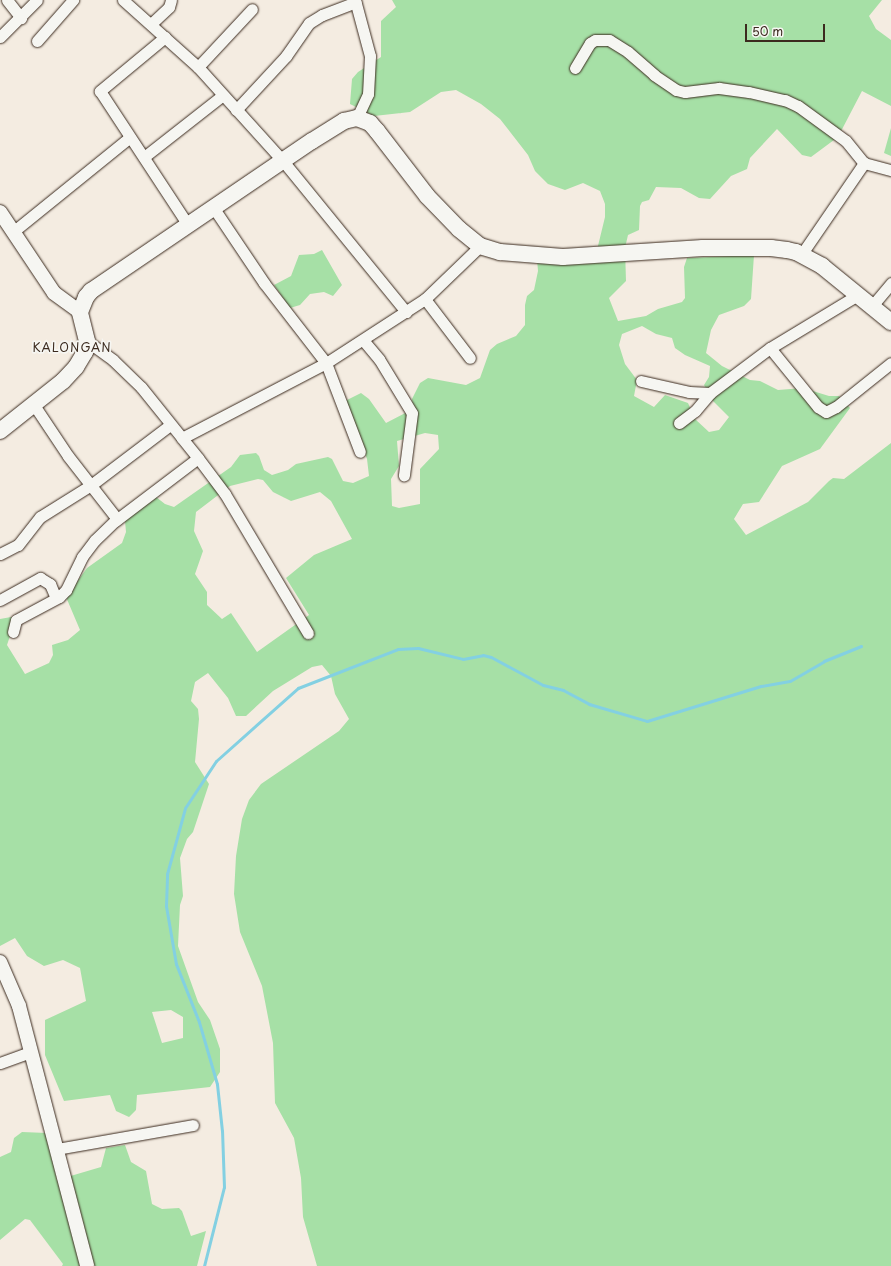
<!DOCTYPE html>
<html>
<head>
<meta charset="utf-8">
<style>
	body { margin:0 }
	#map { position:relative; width:891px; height:1266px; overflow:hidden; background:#f4ece1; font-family:"Playpen Sans",sans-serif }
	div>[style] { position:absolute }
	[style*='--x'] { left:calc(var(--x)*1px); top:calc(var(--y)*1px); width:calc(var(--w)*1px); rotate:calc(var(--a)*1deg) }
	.green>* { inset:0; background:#a6e0a6 }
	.stream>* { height:3px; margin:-1.5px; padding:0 1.5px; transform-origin:1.5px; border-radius:1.5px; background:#83d0e2 }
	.roads { filter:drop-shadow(0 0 1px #3b2a1e) drop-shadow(0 0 1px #3b2a1e) }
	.minor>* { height:11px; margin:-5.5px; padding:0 5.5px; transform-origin:5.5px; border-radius:5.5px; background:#f6f6f2 }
	.tertiary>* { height:14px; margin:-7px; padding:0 7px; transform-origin:7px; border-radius:7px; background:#f6f6f2 }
	.secondary>* { height:16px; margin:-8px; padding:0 8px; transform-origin:8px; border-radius:8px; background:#f6f6f2 }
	span { translate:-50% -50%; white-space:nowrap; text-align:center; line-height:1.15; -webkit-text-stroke:3.5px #f6f6f2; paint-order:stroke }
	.quarter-label { font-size:12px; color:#3b2a1e; letter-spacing:1px }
	.scale { position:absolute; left:745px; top:24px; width:80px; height:18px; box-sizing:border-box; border:2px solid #3b2a1e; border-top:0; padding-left:5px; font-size:12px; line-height:14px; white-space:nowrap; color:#3b2a1e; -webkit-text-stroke:3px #f6f6f2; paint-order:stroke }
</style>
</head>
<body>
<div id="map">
	<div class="green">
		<div style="clip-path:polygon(evenodd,392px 0,882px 0,869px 16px,876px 29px,891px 40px,891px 106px,862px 91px,838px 137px,811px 157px,802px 155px,777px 129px,750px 158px,747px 169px,731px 176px,710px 199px,699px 198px,681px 188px,656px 187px,649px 200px,642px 202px,640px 206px,639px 230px,628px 235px,625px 248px,626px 281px,609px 298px,618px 321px,646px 316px,658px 309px,682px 302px,685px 298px,684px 267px,687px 258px,754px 255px,751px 299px,744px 306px,719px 315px,711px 330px,706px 353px,722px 366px,750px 380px,760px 381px,778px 390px,803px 388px,829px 396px,839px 396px,850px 408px,820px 449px,782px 466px,759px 502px,743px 504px,734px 519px,746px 535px,808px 502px,829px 481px,833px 478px,844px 479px,891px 443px,891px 1266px,317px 1266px,303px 1217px,301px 1178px,294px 1138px,275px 1103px,273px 1043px,262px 986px,240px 932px,234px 894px,236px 856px,242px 819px,249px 800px,261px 784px,339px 731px,349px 719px,335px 694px,331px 676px,322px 665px,312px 667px,273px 691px,246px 716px,236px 716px,228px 698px,208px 673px,195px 682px,191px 701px,198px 709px,199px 719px,195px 762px,209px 784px,193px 832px,187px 839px,180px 858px,183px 896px,180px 905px,178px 946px,198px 1002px,210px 1020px,220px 1049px,220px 1072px,210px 1087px,137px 1095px,136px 1110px,129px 1117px,116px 1111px,110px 1095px,64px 1101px,45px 1055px,45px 1020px,86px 1001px,80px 968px,63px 960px,44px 966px,27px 956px,15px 938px,0 946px,0 619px,11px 617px,21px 625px,10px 636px,7px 645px,25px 674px,49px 663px,53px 655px,52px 645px,68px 640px,80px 630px,66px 597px,87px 568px,122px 543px,126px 532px,125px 521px,156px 497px,165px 504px,174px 507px,231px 467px,240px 455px,256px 453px,259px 456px,264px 470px,272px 475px,288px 470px,296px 464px,328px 457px,332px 459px,343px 481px,353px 483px,369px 476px,367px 459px,345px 401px,361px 393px,369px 399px,386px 423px,413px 409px,412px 399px,420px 383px,428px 378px,466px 385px,480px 378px,490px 350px,497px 344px,516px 336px,525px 325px,525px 305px,527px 296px,534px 290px,538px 271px,537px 259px,597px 250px,605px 217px,605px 204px,600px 191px,583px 183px,565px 190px,548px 184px,535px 171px,528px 155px,500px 119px,481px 104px,456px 90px,441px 92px,410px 112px,374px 116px,350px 104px,352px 79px,358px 72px,381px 57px,381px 21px,396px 7px,392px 0,642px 326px,656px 334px,672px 338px,675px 348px,685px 355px,710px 366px,709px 377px,704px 385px,713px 401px,729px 417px,719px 430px,709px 432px,695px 419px,688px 403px,665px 395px,654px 407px,634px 396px,637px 380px,625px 364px,619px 345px,622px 334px,642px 326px,392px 0,425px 433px,438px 435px,439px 449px,420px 469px,420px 504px,399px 508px,392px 506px,391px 479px,399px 466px,397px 441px,425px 433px,392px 0,258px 479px,263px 480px,273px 492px,291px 501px,320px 492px,331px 501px,352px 539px,314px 555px,286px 578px,309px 615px,257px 652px,231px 613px,222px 619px,207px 605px,207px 592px,195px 574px,203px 551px,194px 531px,196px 512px,230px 486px,258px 479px,392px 0,171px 1010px,183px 1017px,183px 1038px,162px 1043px,152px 1012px,171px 1010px)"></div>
		<div style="clip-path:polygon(891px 128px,891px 156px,884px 153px)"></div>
		<div style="clip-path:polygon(322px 250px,342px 285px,333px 296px,324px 292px,310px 294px,300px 305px,290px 308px,274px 285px,291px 276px,299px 255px,314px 254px)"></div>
		<div style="clip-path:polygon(22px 1132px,47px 1133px,57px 1180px,101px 1167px,106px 1148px,125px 1145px,131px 1162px,146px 1171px,152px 1204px,162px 1209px,179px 1208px,182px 1211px,191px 1236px,206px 1231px,197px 1266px,62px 1266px,63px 1264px,30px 1220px,25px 1219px,0 1240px,0 1157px,11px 1152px,14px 1138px)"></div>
	</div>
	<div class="stream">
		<div style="--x:204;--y:1266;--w:81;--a:-75.8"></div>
		<div style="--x:224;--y:1187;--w:56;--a:-92"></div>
		<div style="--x:222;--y:1131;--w:47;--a:-96.1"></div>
		<div style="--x:217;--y:1084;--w:65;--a:-106.2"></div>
		<div style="--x:199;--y:1022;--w:62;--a:-111.6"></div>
		<div style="--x:176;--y:964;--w:59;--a:-99.8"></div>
		<div style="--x:166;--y:906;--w:32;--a:-88"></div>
		<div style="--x:167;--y:874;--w:68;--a:-74.7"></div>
		<div style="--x:185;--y:808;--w:56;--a:-56.6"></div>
		<div style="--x:216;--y:761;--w:110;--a:-41.7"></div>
		<div style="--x:298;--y:688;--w:107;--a:-21.3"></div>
		<div style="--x:398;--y:649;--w:20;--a:-3"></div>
		<div style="--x:418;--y:648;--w:46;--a:13.7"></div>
		<div style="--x:463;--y:659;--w:20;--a:-11"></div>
		<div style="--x:483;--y:655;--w:8;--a:14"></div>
		<div style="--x:491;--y:657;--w:59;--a:28.3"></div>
		<div style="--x:543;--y:685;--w:21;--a:14"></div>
		<div style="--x:563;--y:690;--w:30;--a:28"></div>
		<div style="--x:589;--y:704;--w:60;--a:16.3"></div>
		<div style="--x:647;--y:721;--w:119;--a:-17.1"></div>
		<div style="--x:761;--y:686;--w:29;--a:-10"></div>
		<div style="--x:790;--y:681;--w:39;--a:-30"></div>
		<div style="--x:824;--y:661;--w:40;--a:-22"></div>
	</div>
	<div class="roads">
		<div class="minor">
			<div style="--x:7;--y:0;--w:23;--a:52"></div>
			<div style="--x:123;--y:0;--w:101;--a:41.8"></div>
			<div style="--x:198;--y:67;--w:127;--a:47.9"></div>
			<div style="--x:283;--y:161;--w:195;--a:50.8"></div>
			<div style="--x:355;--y:0;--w:58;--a:75"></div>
			<div style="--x:370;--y:56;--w:38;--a:93"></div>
			<div style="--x:368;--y:94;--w:26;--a:115"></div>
			<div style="--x:152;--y:23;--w:23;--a:-43"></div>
			<div style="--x:169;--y:7;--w:7;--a:-74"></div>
			<div style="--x:0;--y:37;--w:52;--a:-45"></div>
			<div style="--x:165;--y:37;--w:85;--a:140.3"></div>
			<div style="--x:100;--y:91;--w:160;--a:56.7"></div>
			<div style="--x:37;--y:41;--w:55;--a:-48.7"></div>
			<div style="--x:198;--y:67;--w:79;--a:-47"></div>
			<div style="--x:575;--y:68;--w:29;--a:-59"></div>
			<div style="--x:590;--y:43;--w:6;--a:-31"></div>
			<div style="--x:595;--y:40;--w:14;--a:0"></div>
			<div style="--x:609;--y:40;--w:22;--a:32"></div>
			<div style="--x:628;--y:52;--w:35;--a:41"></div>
			<div style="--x:654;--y:75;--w:27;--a:34"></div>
			<div style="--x:676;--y:90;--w:9;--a:13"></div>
			<div style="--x:685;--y:92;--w:34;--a:-7"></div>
			<div style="--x:719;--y:88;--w:30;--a:8"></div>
			<div style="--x:749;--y:92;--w:37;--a:13"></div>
			<div style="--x:785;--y:100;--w:14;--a:25"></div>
			<div style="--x:798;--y:106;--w:59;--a:36.1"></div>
			<div style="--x:846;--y:141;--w:28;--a:51"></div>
			<div style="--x:236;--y:110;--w:74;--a:-47.2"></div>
			<div style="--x:286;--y:56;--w:40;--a:-55.1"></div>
			<div style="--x:309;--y:23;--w:15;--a:-32"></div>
			<div style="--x:322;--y:15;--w:36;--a:-21"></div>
			<div style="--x:144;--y:157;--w:100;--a:-38.1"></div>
			<div style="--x:213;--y:207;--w:92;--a:56.1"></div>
			<div style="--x:264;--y:283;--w:101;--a:52.2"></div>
			<div style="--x:326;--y:363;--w:118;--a:-32.9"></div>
			<div style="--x:425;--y:299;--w:76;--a:-43.9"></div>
			<div style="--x:14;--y:231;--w:149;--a:-39"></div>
			<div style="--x:801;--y:255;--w:112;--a:-55.6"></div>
			<div style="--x:864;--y:163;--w:28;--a:15"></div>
			<div style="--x:425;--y:299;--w:74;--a:52.7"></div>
			<div style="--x:872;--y:306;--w:30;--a:-50"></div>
			<div style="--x:363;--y:340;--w:25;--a:50"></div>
			<div style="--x:379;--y:359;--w:63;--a:58.6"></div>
			<div style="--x:412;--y:413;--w:63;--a:97.4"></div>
			<div style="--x:87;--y:341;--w:32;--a:36"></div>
			<div style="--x:113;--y:360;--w:39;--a:44"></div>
			<div style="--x:141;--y:387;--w:65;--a:51.2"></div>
			<div style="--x:182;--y:438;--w:162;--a:-27.5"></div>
			<div style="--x:326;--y:363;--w:95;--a:69.1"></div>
			<div style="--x:770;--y:348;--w:76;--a:50.9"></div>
			<div style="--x:818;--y:407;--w:9;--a:32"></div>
			<div style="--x:826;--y:412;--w:11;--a:-27"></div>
			<div style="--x:836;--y:407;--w:70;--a:-38.7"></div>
			<div style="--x:641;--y:381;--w:49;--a:12.9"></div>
			<div style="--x:689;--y:392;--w:21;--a:3"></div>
			<div style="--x:710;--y:393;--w:75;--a:-36.9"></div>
			<div style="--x:770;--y:348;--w:100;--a:-31.2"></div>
			<div style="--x:34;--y:405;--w:61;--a:56.3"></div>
			<div style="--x:68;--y:456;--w:80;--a:52.1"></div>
			<div style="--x:679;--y:423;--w:20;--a:-37"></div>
			<div style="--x:695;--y:411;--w:23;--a:-50"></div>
			<div style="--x:198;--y:458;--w:45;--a:53.1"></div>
			<div style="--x:225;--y:494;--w:162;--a:59.2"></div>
			<div style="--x:0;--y:554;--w:20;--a:-27"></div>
			<div style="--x:18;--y:545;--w:36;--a:-52"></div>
			<div style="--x:40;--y:517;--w:60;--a:-32.1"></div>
			<div style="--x:91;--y:485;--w:99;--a:-37.2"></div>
			<div style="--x:0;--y:600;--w:46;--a:-28.8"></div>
			<div style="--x:40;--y:578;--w:12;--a:31"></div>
			<div style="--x:50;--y:584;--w:15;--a:67"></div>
			<div style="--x:13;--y:632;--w:12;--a:-76"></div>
			<div style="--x:16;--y:620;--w:49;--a:-28.1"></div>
			<div style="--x:59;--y:597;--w:10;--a:-45"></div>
			<div style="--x:66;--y:590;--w:37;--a:-64"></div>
			<div style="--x:82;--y:557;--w:21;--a:-53"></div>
			<div style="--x:95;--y:540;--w:28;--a:-44"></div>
			<div style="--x:115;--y:521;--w:104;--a:-37.2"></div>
			<div style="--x:198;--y:458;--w:26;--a:-129"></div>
			<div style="--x:0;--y:1063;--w:33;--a:-20"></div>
			<div style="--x:57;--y:1149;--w:138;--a:-10"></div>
		</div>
		<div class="tertiary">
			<div style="--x:0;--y:212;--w:97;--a:56.3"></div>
			<div style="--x:54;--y:293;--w:32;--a:36"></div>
			<div style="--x:0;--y:962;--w:48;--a:66.6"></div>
			<div style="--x:19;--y:1006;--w:269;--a:75.3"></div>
		</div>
		<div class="secondary">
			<div style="--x:0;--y:431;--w:80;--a:-38.4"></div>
			<div style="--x:63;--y:381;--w:19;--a:-47"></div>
			<div style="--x:76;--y:367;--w:17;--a:-59"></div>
			<div style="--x:85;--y:352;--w:11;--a:-80"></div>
			<div style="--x:87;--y:341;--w:30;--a:-104"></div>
			<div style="--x:80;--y:312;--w:16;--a:-68"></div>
			<div style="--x:86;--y:297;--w:8;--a:-50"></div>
			<div style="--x:91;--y:291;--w:267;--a:-34.2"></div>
			<div style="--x:312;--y:141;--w:38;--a:-32"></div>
			<div style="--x:344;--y:121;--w:13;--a:-13"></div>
			<div style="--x:357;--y:118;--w:14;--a:21"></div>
			<div style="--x:370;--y:123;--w:11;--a:49"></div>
			<div style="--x:377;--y:131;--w:82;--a:52.4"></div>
			<div style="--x:427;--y:196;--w:46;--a:45.9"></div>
			<div style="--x:459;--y:229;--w:27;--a:39"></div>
			<div style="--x:480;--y:246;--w:21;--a:17"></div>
			<div style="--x:500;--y:252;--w:63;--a:4.5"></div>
			<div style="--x:563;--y:257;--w:140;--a:-3.7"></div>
			<div style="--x:703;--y:248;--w:68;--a:0"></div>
			<div style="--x:771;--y:248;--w:16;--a:7"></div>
			<div style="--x:787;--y:250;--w:9;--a:13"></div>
			<div style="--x:796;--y:252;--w:30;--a:28"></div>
			<div style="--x:822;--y:266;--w:89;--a:39.1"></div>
		</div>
	</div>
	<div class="quarter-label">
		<span style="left:72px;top:348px">KALONGAN</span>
	</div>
	<div class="scale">50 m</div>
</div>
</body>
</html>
